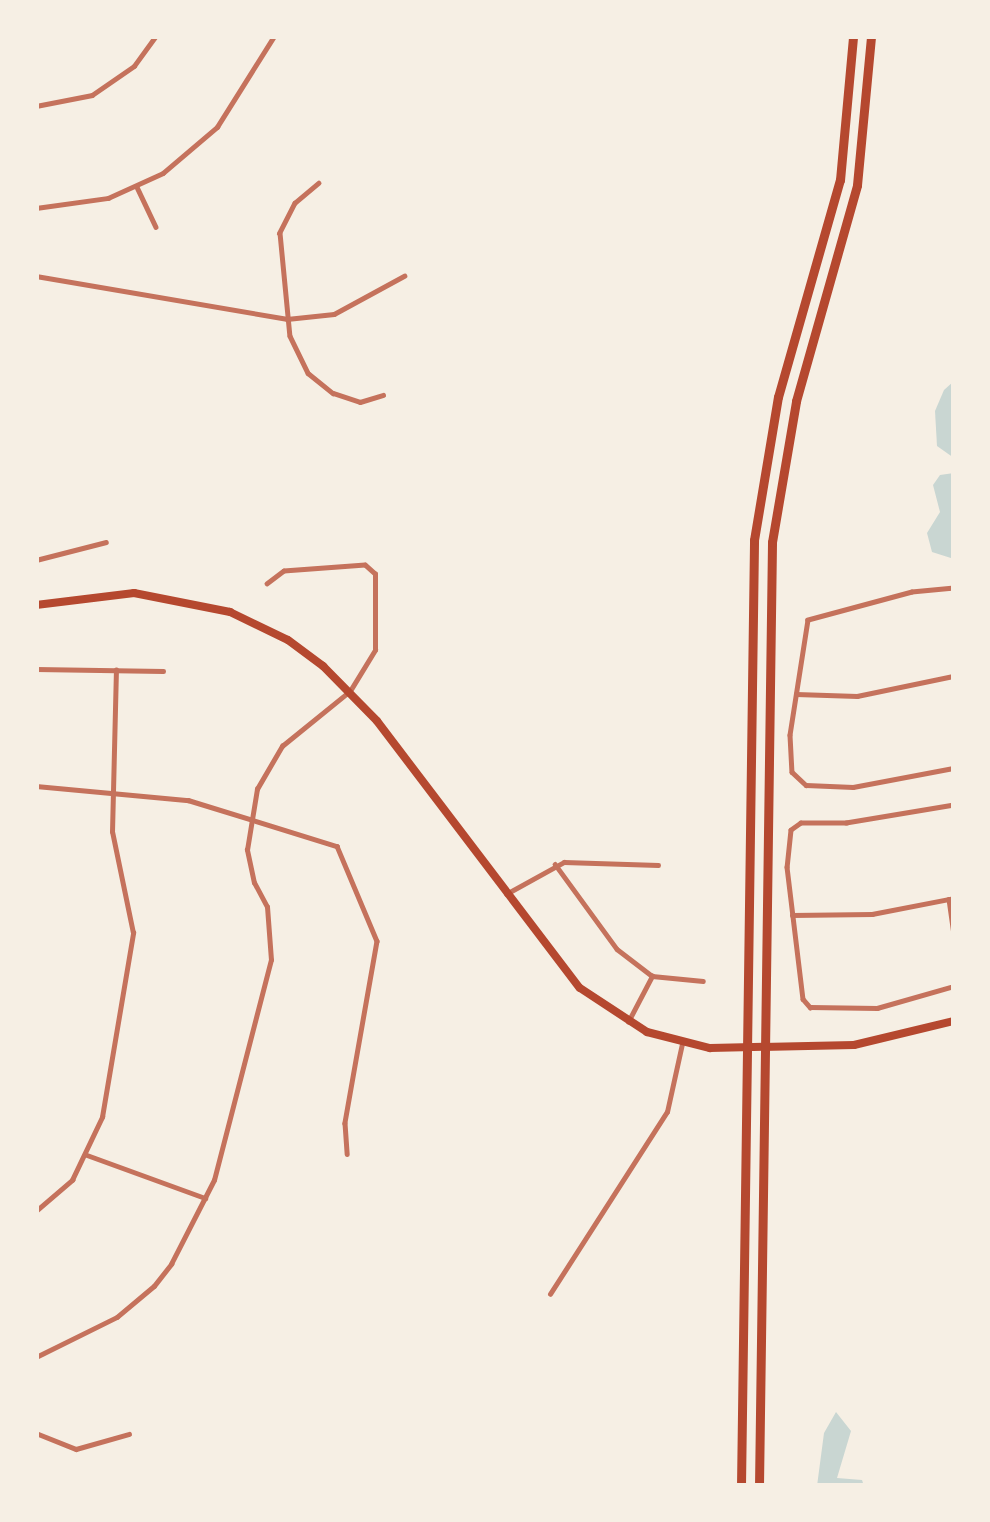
<!DOCTYPE html>
<html>
<head>
<meta charset="utf-8">
<style>
	body { margin:0 }
	#map { position:relative; width:990px; height:1522px; overflow:hidden; background:#f6efe4; font-family:"Sofia Sans Condensed",sans-serif }
	div>[style] { position:absolute }
	[style*='--x'] { left:calc(var(--x)*1px); top:calc(var(--y)*1px); width:calc(var(--w)*1px); rotate:calc(var(--a)*1deg) }
	.water>* { inset:0; background:#c9d6d2 }
	.minor>* { height:4.5px; margin:-2.25px; padding:0 2.25px; transform-origin:2.25px; border-radius:2.25px; background:#c5725c }
	.secondary>* { height:8px; margin:-4px; padding:0 4px; transform-origin:4px; border-radius:4px; background:#b5482f }
	.primary>* { height:9px; margin:-4.5px; padding:0 4.5px; transform-origin:4.5px; border-radius:4.5px; background:#b5482f }
	span { translate:-50% -50%; white-space:nowrap; text-align:center; line-height:1.15; -webkit-text-stroke:9px #f6efe4; paint-order:stroke }
	.frame { position:absolute; inset:0; border:39px solid #f6efe4; pointer-events:none }
</style>
</head>
<body>
<div id="map">
	<div class="water">
		<div style="clip-path:polygon(954px 381px,954px 458px,937px 446px,935px 411px,944px 390px)"></div>
		<div style="clip-path:polygon(954px 473px,954px 559px,932px 552px,927px 533px,940px 512px,933px 485px,940px 475px)"></div>
		<div style="clip-path:polygon(836px 1412px,851px 1431px,837px 1478px,862px 1480px,864px 1486px,817px 1486px,824px 1433px)"></div>
	</div>
	<div class="minor">
		<div style="--x:36;--y:106;--w:57;--a:-11.1"></div>
		<div style="--x:92;--y:95;--w:51;--a:-34.6"></div>
		<div style="--x:134;--y:66;--w:37;--a:-54"></div>
		<div style="--x:319;--y:183;--w:31;--a:140"></div>
		<div style="--x:295;--y:203;--w:34;--a:117"></div>
		<div style="--x:280;--y:233;--w:103;--a:84.5"></div>
		<div style="--x:290;--y:336;--w:41;--a:64.1"></div>
		<div style="--x:308;--y:373;--w:32;--a:39"></div>
		<div style="--x:333;--y:393;--w:28;--a:18"></div>
		<div style="--x:360;--y:402;--w:24;--a:-17"></div>
		<div style="--x:137;--y:187;--w:44;--a:64.6"></div>
		<div style="--x:36;--y:208;--w:73;--a:-7.9"></div>
		<div style="--x:108;--y:198;--w:60;--a:-24.4"></div>
		<div style="--x:163;--y:173;--w:71;--a:-40.4"></div>
		<div style="--x:217;--y:127;--w:107;--a:-57.9"></div>
		<div style="--x:36;--y:276;--w:255;--a:9.7"></div>
		<div style="--x:287;--y:319;--w:47;--a:-6.1"></div>
		<div style="--x:334;--y:314;--w:80;--a:-28.5"></div>
		<div style="--x:36;--y:560;--w:72;--a:-14.4"></div>
		<div style="--x:954;--y:588;--w:42;--a:174.6"></div>
		<div style="--x:912;--y:592;--w:108;--a:164.9"></div>
		<div style="--x:808;--y:620;--w:116;--a:98.9"></div>
		<div style="--x:790;--y:735;--w:37;--a:87"></div>
		<div style="--x:792;--y:772;--w:19;--a:43"></div>
		<div style="--x:806;--y:785;--w:47;--a:2.4"></div>
		<div style="--x:853;--y:787;--w:103;--a:-10.7"></div>
		<div style="--x:36;--y:669;--w:127;--a:0.9"></div>
		<div style="--x:796;--y:694;--w:61;--a:1.9"></div>
		<div style="--x:857;--y:696;--w:99;--a:-11.7"></div>
		<div style="--x:36;--y:786;--w:153;--a:5.3"></div>
		<div style="--x:188;--y:800;--w:156;--a:17.2"></div>
		<div style="--x:337;--y:846;--w:103;--a:67.2"></div>
		<div style="--x:377;--y:941;--w:185;--a:100"></div>
		<div style="--x:345;--y:1123;--w:31;--a:86"></div>
		<div style="--x:954;--y:805;--w:109;--a:170.5"></div>
		<div style="--x:847;--y:823;--w:46;--a:180"></div>
		<div style="--x:801;--y:823;--w:12;--a:145"></div>
		<div style="--x:791;--y:830;--w:37;--a:96"></div>
		<div style="--x:787;--y:867;--w:133;--a:83.1"></div>
		<div style="--x:803;--y:999;--w:11;--a:49"></div>
		<div style="--x:810;--y:1007;--w:67;--a:0.9"></div>
		<div style="--x:877;--y:1008;--w:80;--a:-15.9"></div>
		<div style="--x:555;--y:864;--w:105;--a:53.9"></div>
		<div style="--x:617;--y:949;--w:44;--a:37.6"></div>
		<div style="--x:652;--y:976;--w:51;--a:5.6"></div>
		<div style="--x:506;--y:894;--w:66;--a:-28.9"></div>
		<div style="--x:564;--y:862;--w:94;--a:1.8"></div>
		<div style="--x:949;--y:899;--w:34;--a:82"></div>
		<div style="--x:792;--y:915;--w:80;--a:-0.7"></div>
		<div style="--x:872;--y:914;--w:84;--a:-11"></div>
		<div style="--x:628;--y:1022;--w:52;--a:-62.4"></div>
		<div style="--x:87;--y:1155;--w:126;--a:20"></div>
		<div style="--x:36;--y:1211;--w:48;--a:-40.7"></div>
		<div style="--x:72;--y:1180;--w:70;--a:-64.5"></div>
		<div style="--x:102;--y:1117;--w:187;--a:-80.4"></div>
		<div style="--x:133;--y:933;--w:103;--a:-101.7"></div>
		<div style="--x:112;--y:832;--w:162;--a:-88.6"></div>
		<div style="--x:550;--y:1294;--w:216;--a:-57.3"></div>
		<div style="--x:667;--y:1112;--w:70;--a:-77.6"></div>
		<div style="--x:36;--y:1357;--w:90;--a:-26.3"></div>
		<div style="--x:117;--y:1317;--w:48;--a:-40"></div>
		<div style="--x:154;--y:1286;--w:28;--a:-52"></div>
		<div style="--x:171;--y:1264;--w:94;--a:-62.9"></div>
		<div style="--x:214;--y:1180;--w:227;--a:-75.5"></div>
		<div style="--x:271;--y:960;--w:53;--a:-94.3"></div>
		<div style="--x:267;--y:907;--w:27;--a:-118"></div>
		<div style="--x:254;--y:883;--w:34;--a:-102"></div>
		<div style="--x:247;--y:850;--w:62;--a:-80.7"></div>
		<div style="--x:257;--y:789;--w:50;--a:-59.8"></div>
		<div style="--x:282;--y:746;--w:87;--a:-39"></div>
		<div style="--x:350;--y:691;--w:48;--a:-58.6"></div>
		<div style="--x:375;--y:650;--w:76;--a:-90"></div>
		<div style="--x:375;--y:574;--w:13;--a:-138"></div>
		<div style="--x:365;--y:565;--w:81;--a:175.8"></div>
		<div style="--x:284;--y:571;--w:21;--a:143"></div>
		<div style="--x:36;--y:1433;--w:43;--a:21.8"></div>
		<div style="--x:76;--y:1449;--w:55;--a:-15.8"></div>
	</div>
	<div class="secondary">
		<div style="--x:36;--y:605;--w:99;--a:-7"></div>
		<div style="--x:134;--y:593;--w:98;--a:11.2"></div>
		<div style="--x:230;--y:612;--w:64;--a:25.8"></div>
		<div style="--x:288;--y:640;--w:44;--a:36.6"></div>
		<div style="--x:323;--y:666;--w:77;--a:45.5"></div>
		<div style="--x:377;--y:721;--w:335;--a:52.8"></div>
		<div style="--x:580;--y:988;--w:80;--a:33.3"></div>
		<div style="--x:647;--y:1032;--w:65;--a:14.3"></div>
		<div style="--x:710;--y:1048;--w:144;--a:-1.2"></div>
		<div style="--x:854;--y:1045;--w:103;--a:-13.5"></div>
	</div>
	<div class="primary">
		<div style="--x:741;--y:1486;--w:946;--a:-89.21"></div>
		<div style="--x:754;--y:540;--w:145;--a:-80.5"></div>
		<div style="--x:778;--y:397;--w:226;--a:-74.1"></div>
		<div style="--x:840;--y:180;--w:145;--a:-84.8"></div>
		<div style="--x:759;--y:1486;--w:944;--a:-89.21"></div>
		<div style="--x:772;--y:542;--w:143;--a:-80.3"></div>
		<div style="--x:796;--y:401;--w:224;--a:-74.2"></div>
		<div style="--x:857;--y:185;--w:150;--a:-84.6"></div>
	</div>
	<div class="frame"></div>
</div>
</body>
</html>
